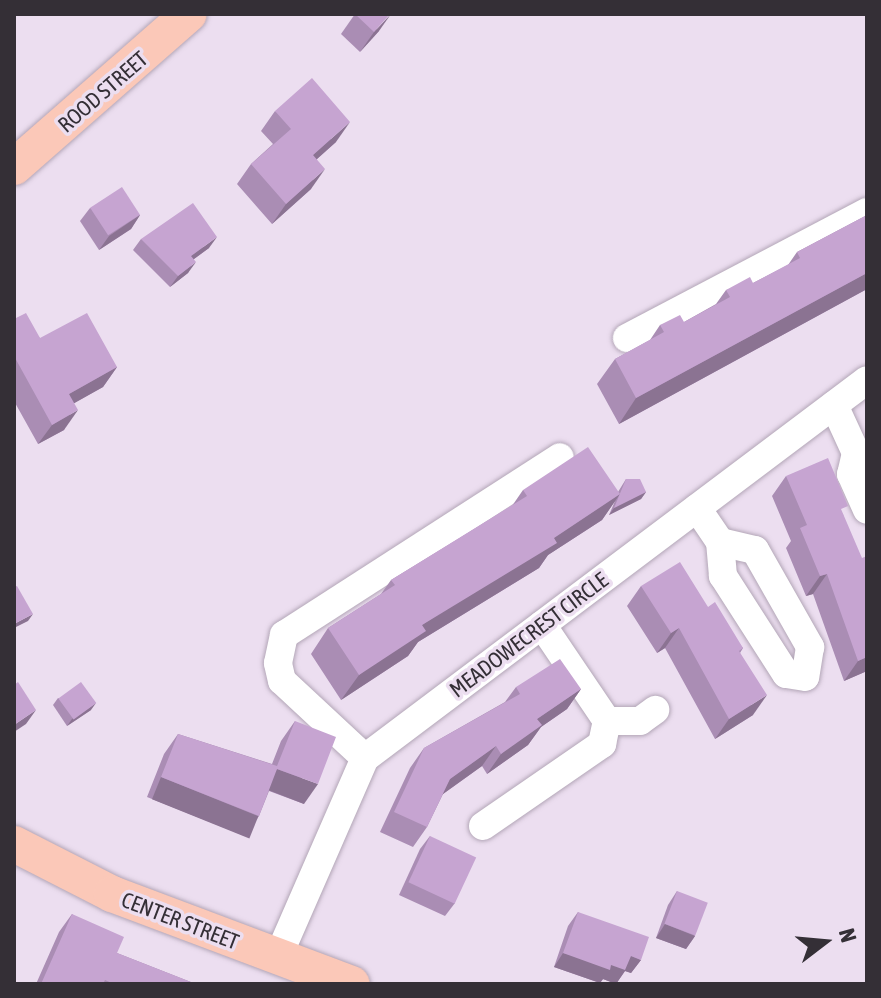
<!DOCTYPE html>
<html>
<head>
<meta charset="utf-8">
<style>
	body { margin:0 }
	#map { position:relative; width:881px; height:998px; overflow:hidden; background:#ecdef0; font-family:"Asap Condensed",sans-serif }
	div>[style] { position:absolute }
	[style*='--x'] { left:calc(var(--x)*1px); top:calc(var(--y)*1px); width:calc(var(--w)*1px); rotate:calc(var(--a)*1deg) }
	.roads { filter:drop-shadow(0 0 2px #b3a6b7) drop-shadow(0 0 2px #b3a6b7) }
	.minor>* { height:28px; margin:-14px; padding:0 14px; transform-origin:14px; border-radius:14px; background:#fff }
	.major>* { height:36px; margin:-18px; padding:0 18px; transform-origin:18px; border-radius:18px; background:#fbc8b8 }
	.wall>* { inset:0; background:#aa8db4 }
	.shaded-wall>* { inset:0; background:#8b7392; transform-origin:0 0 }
	.building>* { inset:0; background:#c6a4d1; transform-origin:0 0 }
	span { translate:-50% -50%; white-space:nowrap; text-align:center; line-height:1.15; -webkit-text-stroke:7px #ecdef0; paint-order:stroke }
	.street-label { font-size:22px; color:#342f36 }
	.frame { position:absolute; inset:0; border:16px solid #342f36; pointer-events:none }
	.north { position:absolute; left:785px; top:902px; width:80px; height:80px; -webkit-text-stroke:6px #ecdef0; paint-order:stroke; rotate:74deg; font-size:22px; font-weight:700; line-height:32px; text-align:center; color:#342f36 }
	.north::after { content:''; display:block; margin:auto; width:28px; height:36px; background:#342f36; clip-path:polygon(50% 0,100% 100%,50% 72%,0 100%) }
</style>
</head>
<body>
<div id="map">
	<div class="roads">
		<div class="minor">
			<div style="--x:627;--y:338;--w:271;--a:-27.7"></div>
			<div style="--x:834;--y:405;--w:53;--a:65.4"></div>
			<div style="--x:856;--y:453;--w:22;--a:103"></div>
			<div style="--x:851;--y:474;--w:39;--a:66"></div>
			<div style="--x:697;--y:508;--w:41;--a:55.9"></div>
			<div style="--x:720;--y:542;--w:36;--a:13"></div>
			<div style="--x:755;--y:550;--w:112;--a:60.4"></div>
			<div style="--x:810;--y:647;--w:30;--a:99"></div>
			<div style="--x:805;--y:677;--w:19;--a:-171"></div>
			<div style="--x:786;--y:674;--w:117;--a:-122.7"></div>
			<div style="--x:723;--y:576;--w:34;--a:-95"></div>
			<div style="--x:607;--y:721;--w:33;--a:0"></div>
			<div style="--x:640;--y:721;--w:19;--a:-36"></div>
			<div style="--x:365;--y:758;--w:113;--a:-137.1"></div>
			<div style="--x:282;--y:681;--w:18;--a:-103"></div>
			<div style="--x:278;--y:663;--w:29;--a:-78"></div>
			<div style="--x:284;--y:635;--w:328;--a:-32.8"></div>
			<div style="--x:483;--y:826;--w:145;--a:-34.6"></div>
			<div style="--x:602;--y:744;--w:24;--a:-78"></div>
			<div style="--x:607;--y:721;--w:116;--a:-124.1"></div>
			<div style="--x:278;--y:957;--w:217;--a:-66.4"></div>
			<div style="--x:365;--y:758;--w:628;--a:-36.98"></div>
		</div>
		<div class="major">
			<div style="--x:14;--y:167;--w:232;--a:-41.2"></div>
			<div style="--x:14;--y:844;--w:110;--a:27"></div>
			<div style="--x:112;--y:894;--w:256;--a:20.6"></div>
		</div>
	</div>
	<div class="wall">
		<div style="clip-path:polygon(355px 14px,379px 31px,360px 52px,341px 34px)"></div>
		<div style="clip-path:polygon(275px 111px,336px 142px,317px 159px,311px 189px,272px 224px,237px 184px,251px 164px,273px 144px,261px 131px)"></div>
		<div style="clip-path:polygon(90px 208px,140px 215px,131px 229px,99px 250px,80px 221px)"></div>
		<div style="clip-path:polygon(867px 215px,867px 289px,619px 424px,597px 384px,615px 359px,650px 340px,660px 325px,684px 322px,716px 304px,726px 290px,753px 283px,788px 265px,797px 252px)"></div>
		<div style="clip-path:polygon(141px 239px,209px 248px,194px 259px,188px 273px,170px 287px,133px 250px)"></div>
		<div style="clip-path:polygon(14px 319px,40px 338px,117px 367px,103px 387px,74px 403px,64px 430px,38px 444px,14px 401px)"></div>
		<div style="clip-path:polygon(786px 476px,843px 514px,867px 671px,844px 681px,813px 594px,806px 596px,786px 548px,791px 541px,772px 496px)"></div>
		<div style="clip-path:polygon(626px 479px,646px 492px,641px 499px,609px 515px,615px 501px,602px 520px,548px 555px,539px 568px,418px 642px,408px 656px,341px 700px,311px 654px,328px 628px,381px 594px,391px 580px,512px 506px,523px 490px,618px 492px)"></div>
		<div style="clip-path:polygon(641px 586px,708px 607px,743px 648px,740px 653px,753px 715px,715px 739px,665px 648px,657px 653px,627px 606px)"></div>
		<div style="clip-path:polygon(516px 687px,581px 689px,567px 709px,541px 727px,528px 745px,487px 774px,482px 766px,443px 794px,427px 827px,413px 847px,380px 832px,410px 768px,424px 748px,505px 702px)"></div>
		<div style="clip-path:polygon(58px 698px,91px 710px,67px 726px,53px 705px)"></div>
		<div style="clip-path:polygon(295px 721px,304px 804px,269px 791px,259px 816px,245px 836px,147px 797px,164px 754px,178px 734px,272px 764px,281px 741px)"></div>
		<div style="clip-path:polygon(430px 836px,455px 903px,445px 916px,399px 895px,420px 849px)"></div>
		<div style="clip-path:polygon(677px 891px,695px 936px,686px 949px,656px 938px,668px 905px)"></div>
		<div style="clip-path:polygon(578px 912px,641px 960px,631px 973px,625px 971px,616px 984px,603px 979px,600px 983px,554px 967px,568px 926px)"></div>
		<div style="clip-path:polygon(72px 914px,117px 953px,196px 984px,36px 984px,59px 932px)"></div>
	</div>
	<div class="shaded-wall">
		<div style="clip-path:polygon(391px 14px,379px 31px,360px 52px,374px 32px)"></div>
		<div style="clip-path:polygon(350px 122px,336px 142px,299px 175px,313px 155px)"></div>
		<div style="clip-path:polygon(325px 169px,311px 189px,272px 224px,286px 204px)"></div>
		<div style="clip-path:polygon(140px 215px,131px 229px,99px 250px,109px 236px)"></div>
		<div style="clip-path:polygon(217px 237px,209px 248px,183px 267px,191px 256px)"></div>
		<div style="clip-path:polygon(196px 262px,188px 273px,170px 287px,178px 276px)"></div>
		<div style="clip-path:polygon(867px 273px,867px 289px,619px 424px,636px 398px)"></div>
		<div style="clip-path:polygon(117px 367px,103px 387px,55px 414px,69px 394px)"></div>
		<div style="clip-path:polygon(78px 410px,64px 430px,38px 444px,52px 425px)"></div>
		<div style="clip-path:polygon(646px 492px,641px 499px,609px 515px,614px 508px)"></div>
		<div style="clip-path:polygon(620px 494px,602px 520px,548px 555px,539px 568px,418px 642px,408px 656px,341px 700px,359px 675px,422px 625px)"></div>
		<div style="clip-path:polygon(827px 574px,813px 594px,806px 596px,820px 576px)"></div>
		<div style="clip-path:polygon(33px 614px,28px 621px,14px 628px,14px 624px)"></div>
		<div style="clip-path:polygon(679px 628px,665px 648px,657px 653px,671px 633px)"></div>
		<div style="clip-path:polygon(867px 657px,867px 671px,844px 681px,858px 661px)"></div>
		<div style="clip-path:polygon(581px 689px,567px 709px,541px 727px,528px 745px,487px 774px,501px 754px,537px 719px)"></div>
		<div style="clip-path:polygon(767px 695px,753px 715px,715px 739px,729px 719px)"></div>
		<div style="clip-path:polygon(96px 703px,91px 710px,67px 726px,72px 719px)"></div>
		<div style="clip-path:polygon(36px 710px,26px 724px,14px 732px,14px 725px)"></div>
		<div style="clip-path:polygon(496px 746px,482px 766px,436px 799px,450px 779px)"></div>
		<div style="clip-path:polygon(277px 769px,318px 784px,304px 804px,263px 788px)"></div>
		<div style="left:161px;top:777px;width:105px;height:24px;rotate:22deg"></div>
		<div style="clip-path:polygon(665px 924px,695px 936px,686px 949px,656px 938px)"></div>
		<div style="clip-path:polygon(563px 953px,611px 965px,631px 956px,641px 960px,631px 973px,625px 971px,616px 984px,603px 979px,600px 983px,554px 967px)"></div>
	</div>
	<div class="building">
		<div style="clip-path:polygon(355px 14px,390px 14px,374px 32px)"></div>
		<div style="clip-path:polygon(312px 78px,350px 122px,313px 155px,325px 169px,286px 204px,251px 164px,291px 129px,275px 111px)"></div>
		<div style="left:122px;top:187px;width:33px;height:38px;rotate:57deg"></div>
		<div style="clip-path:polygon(193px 203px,217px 237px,191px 256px,196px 262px,178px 276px,141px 239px)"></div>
		<div style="clip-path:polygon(867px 215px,867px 273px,636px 398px,615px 359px,664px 332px,660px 325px,680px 315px,684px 322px,730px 297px,726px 290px,750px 277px,753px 283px,800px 258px,797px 252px)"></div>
		<div style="clip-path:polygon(26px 313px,40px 338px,87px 313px,117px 367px,69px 394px,78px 410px,52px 425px,14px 356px,14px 319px)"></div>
		<div style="clip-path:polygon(588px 447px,620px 494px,554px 538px,557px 543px,422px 625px,426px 631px,359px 675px,328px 628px,395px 585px,391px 580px,527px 496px,523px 490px)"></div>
		<div style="clip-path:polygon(828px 458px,848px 506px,841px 509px,862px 558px,867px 556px,867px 657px,858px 661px,827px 574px,820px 576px,800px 528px,807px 525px,786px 476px)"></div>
		<div style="clip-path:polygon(626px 479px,640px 479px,646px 492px,614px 508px)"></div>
		<div style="clip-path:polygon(680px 562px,708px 607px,715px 602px,743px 648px,739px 651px,767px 695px,729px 719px,679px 628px,671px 633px,641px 586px)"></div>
		<div style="clip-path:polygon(17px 586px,33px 614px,14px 624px,14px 587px)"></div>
		<div style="clip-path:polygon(560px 659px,581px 689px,537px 719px,542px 725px,501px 754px,496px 746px,450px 779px,427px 827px,394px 812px,424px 748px,520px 694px,516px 687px)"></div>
		<div style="clip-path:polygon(18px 682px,36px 710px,14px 725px,14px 685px)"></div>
		<div style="left:81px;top:682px;width:26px;height:28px;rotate:54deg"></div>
		<div style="clip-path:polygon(295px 721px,336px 737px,318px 784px,277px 769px,259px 816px,161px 777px,178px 734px,277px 766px)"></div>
		<div style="left:430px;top:836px;width:51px;height:51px;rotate:25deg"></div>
		<div style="left:677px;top:891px;width:33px;height:35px;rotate:21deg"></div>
		<div style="clip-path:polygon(578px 912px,649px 937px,641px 960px,631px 956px,625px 970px,611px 965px,610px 970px,563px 953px)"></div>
		<div style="clip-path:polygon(72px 914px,124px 937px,117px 953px,196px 984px,114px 984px,105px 980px,103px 984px,41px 984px)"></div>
	</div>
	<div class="street-label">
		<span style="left:103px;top:92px;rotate:-41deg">ROOD STREET</span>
		<span style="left:529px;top:635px;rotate:-37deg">MEADOWECREST CIRCLE</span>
		<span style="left:180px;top:921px;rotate:21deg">CENTER STREET</span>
	</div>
	<div class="frame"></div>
	<div class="north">N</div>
</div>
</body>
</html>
